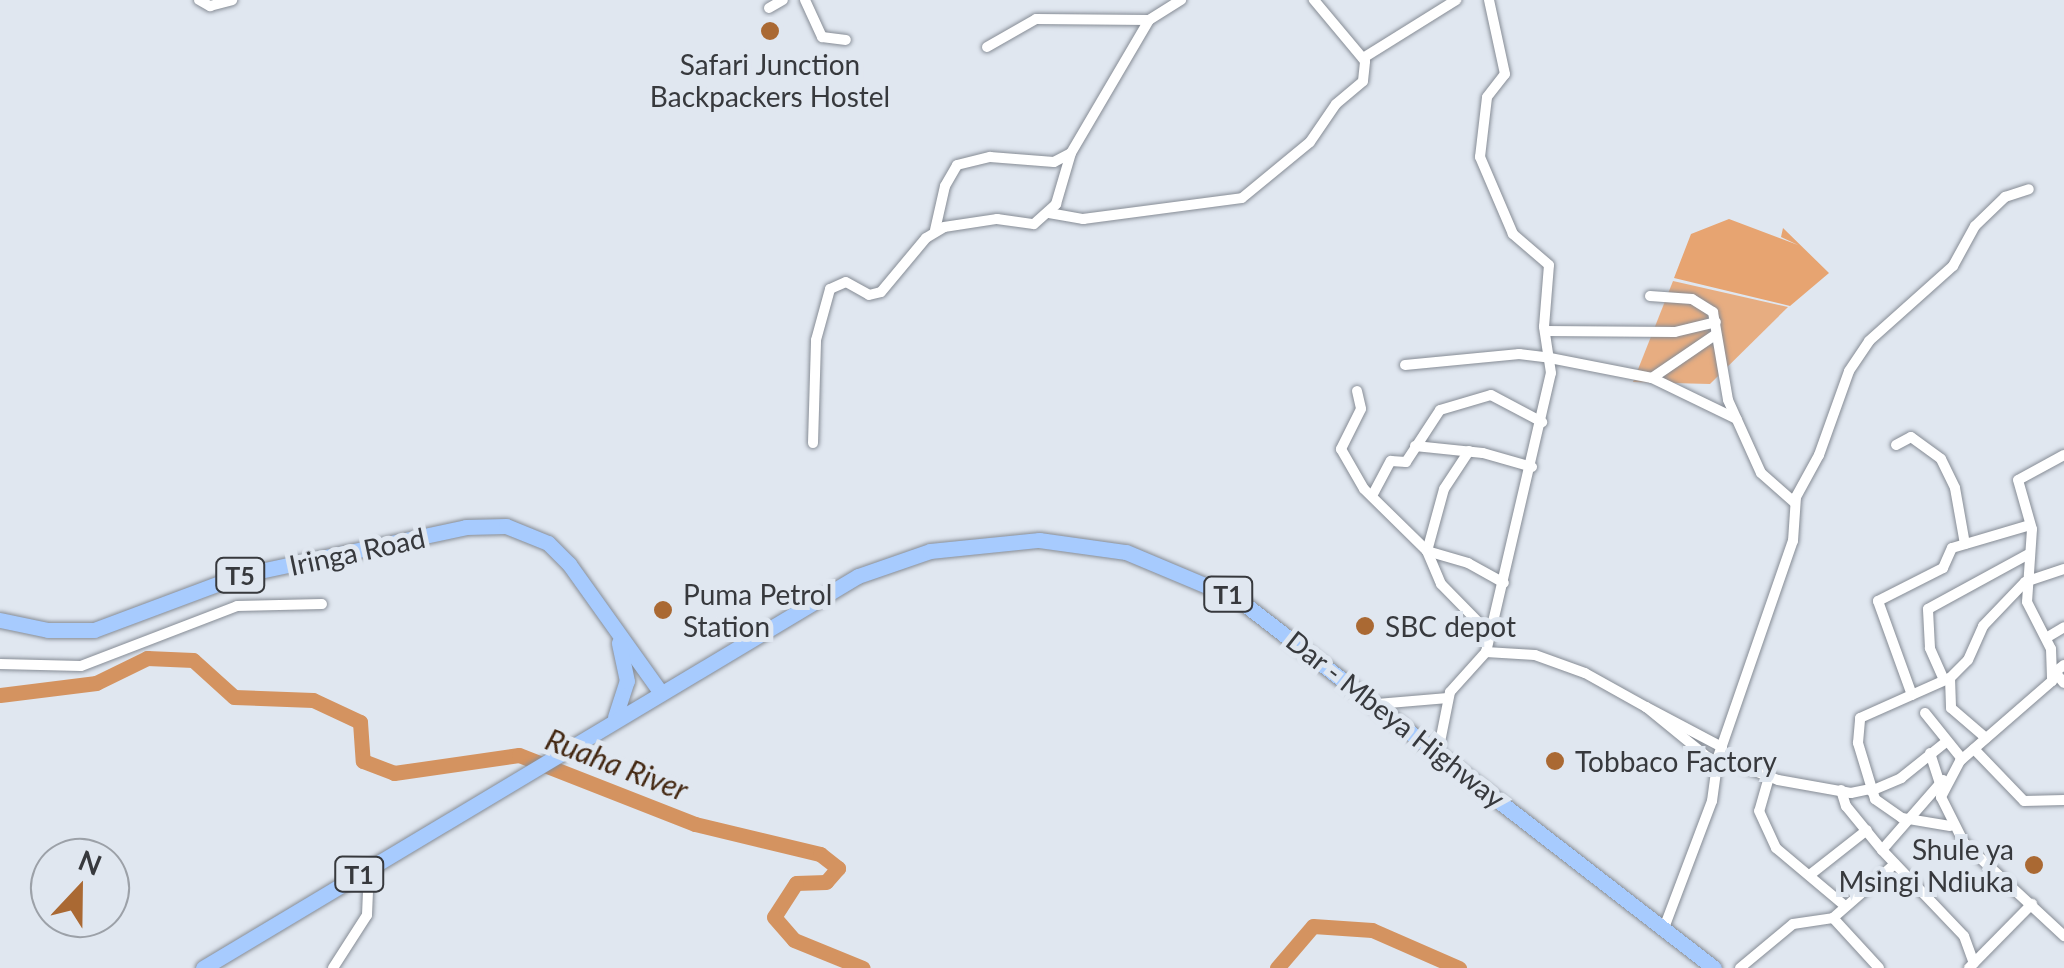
<!DOCTYPE html>
<html>
<head>
<meta charset="utf-8">
<style>
	body { margin:0 }
	#map { position:relative; width:2064px; height:968px; overflow:hidden; background:#e0e7f0; font-family:Lato,sans-serif }
	div>[style] { position:absolute }
	[style*='--x'] { left:calc(var(--x)*1px); top:calc(var(--y)*1px); width:calc(var(--w)*1px); rotate:calc(var(--a)*1deg) }
	.green>* { inset:0; background:#e7ad81 }
	.forest>* { inset:0; background:#e7a471 }
	.river>* { height:15px; margin:-7.5px; padding:0 7.5px; transform-origin:7.5px; border-radius:7.5px; background:#d49360 }
	.roads { filter:drop-shadow(0 0 2px #868c95) drop-shadow(0 0 2px #868c95) }
	.minor>* { height:10px; margin:-5px; padding:0 5px; transform-origin:5px; border-radius:5px; background:#fff }
	.highway>* { height:15px; margin:-7.5px; padding:0 7.5px; transform-origin:7.5px; border-radius:7.5px; background:#a7cbfe }
	.dots>* { width:28px; height:28px; translate:-50% -50%; box-sizing:border-box; border:5px solid #e0e7f0; border-radius:50% }
	span { translate:-50% -50%; white-space:nowrap; text-align:center; line-height:1.15; -webkit-text-stroke:10px #e0e7f0; paint-order:stroke }
	.shield-label span { padding:2px 8px; background:#e0e7f0; border:2px solid; border-radius:8px; -webkit-text-stroke-width:0 }
	.shield-label { font-size:25px; color:#37393d; font-weight:700 }
	.poi-label { font-size:28px; color:#37393d }
	.left { translate:0 -50%; text-align:left }
	.right { translate:-100% -50%; text-align:right }
	.street-label { font-size:28px; color:#37393d }
	.water-label { font-size:30px; color:#442812; font-style:italic }
	.north { position:absolute; left:30px; top:838px; width:100px; height:100px; box-sizing:border-box; background:#e0e7f0; border:2px solid #9ca1a8; border-radius:50%; rotate:22deg; font-size:28px; font-weight:700; line-height:40px; text-align:center; color:#37393d }
	.north::after { content:''; display:block; margin:auto; width:35px; height:45px; background:#aa6933; clip-path:polygon(50% 0,100% 100%,50% 72%,0 100%) }
</style>
</head>
<body>
<div id="map">
	<div class="green">
		<div style="clip-path:polygon(1673px 281px,1788px 307px,1710px 384px,1633px 382px)"></div>
	</div>
	<div class="forest">
		<div style="clip-path:polygon(1729px 219px,1798px 245px,1781px 237px,1783px 228px,1829px 273px,1790px 306px,1674px 278px,1691px 234px)"></div>
	</div>
	<div class="river">
		<div style="--x:0;--y:695;--w:97;--a:-7.1"></div>
		<div style="--x:96;--y:683;--w:57;--a:-26.1"></div>
		<div style="--x:147;--y:658;--w:46;--a:2.5"></div>
		<div style="--x:193;--y:660;--w:55;--a:42.1"></div>
		<div style="--x:234;--y:697;--w:79;--a:2.2"></div>
		<div style="--x:313;--y:700;--w:52;--a:25.1"></div>
		<div style="--x:360;--y:722;--w:39;--a:86"></div>
		<div style="--x:363;--y:761;--w:33;--a:21"></div>
		<div style="--x:394;--y:773;--w:126;--a:-8.2"></div>
		<div style="--x:519;--y:755;--w:189;--a:21.4"></div>
		<div style="--x:695;--y:824;--w:129;--a:13.5"></div>
		<div style="--x:820;--y:854;--w:23;--a:38"></div>
		<div style="--x:838;--y:868;--w:18;--a:131"></div>
		<div style="--x:826;--y:882;--w:30;--a:178"></div>
		<div style="--x:796;--y:883;--w:40;--a:122.9"></div>
		<div style="--x:774;--y:917;--w:30;--a:49"></div>
		<div style="--x:794;--y:940;--w:74;--a:22.1"></div>
		<div style="--x:1277;--y:968;--w:55;--a:-49.4"></div>
		<div style="--x:1313;--y:926;--w:59;--a:3.9"></div>
		<div style="--x:1372;--y:930;--w:95;--a:23.6"></div>
	</div>
	<div class="roads">
		<div class="minor">
			<div style="--x:199;--y:0;--w:13;--a:29"></div>
			<div style="--x:210;--y:6;--w:23;--a:-15"></div>
			<div style="--x:805;--y:0;--w:41;--a:65.3"></div>
			<div style="--x:822;--y:37;--w:24;--a:7"></div>
			<div style="--x:769;--y:8;--w:16;--a:-30"></div>
			<div style="--x:987;--y:47;--w:56;--a:-29.7"></div>
			<div style="--x:1036;--y:19;--w:113;--a:0.5"></div>
			<div style="--x:1363;--y:58;--w:110;--a:-31.9"></div>
			<div style="--x:1049;--y:213;--w:35;--a:10"></div>
			<div style="--x:1083;--y:219;--w:160;--a:-7.5"></div>
			<div style="--x:1242;--y:198;--w:88;--a:-39.5"></div>
			<div style="--x:1310;--y:142;--w:46;--a:-55.6"></div>
			<div style="--x:1336;--y:104;--w:35;--a:-40"></div>
			<div style="--x:1363;--y:81;--w:20;--a:-84"></div>
			<div style="--x:1365;--y:61;--w:80;--a:-129.9"></div>
			<div style="--x:935;--y:230;--w:45;--a:-77.2"></div>
			<div style="--x:945;--y:186;--w:24;--a:-60"></div>
			<div style="--x:957;--y:165;--w:34;--a:-14"></div>
			<div style="--x:990;--y:157;--w:64;--a:4.5"></div>
			<div style="--x:1054;--y:162;--w:19;--a:-28"></div>
			<div style="--x:1071;--y:153;--w:154;--a:-59.6"></div>
			<div style="--x:1149;--y:20;--w:38;--a:-32"></div>
			<div style="--x:1650;--y:296;--w:42;--a:4.1"></div>
			<div style="--x:1692;--y:299;--w:25;--a:32"></div>
			<div style="--x:1713;--y:312;--w:89;--a:80.3"></div>
			<div style="--x:1728;--y:400;--w:80;--a:65.7"></div>
			<div style="--x:1761;--y:473;--w:45;--a:41.4"></div>
			<div style="--x:1545;--y:331;--w:130;--a:0.4"></div>
			<div style="--x:1675;--y:332;--w:42;--a:-13.7"></div>
			<div style="--x:1405;--y:365;--w:115;--a:-5.5"></div>
			<div style="--x:1519;--y:354;--w:31;--a:7"></div>
			<div style="--x:1550;--y:358;--w:104;--a:11.1"></div>
			<div style="--x:1652;--y:378;--w:94;--a:25.8"></div>
			<div style="--x:1652;--y:378;--w:76;--a:-34.3"></div>
			<div style="--x:1357;--y:391;--w:18;--a:77"></div>
			<div style="--x:1361;--y:409;--w:45;--a:116.6"></div>
			<div style="--x:1341;--y:449;--w:46;--a:60.1"></div>
			<div style="--x:1364;--y:489;--w:88;--a:44.5"></div>
			<div style="--x:1427;--y:551;--w:43;--a:16.3"></div>
			<div style="--x:1468;--y:563;--w:41;--a:29.1"></div>
			<div style="--x:813;--y:443;--w:103;--a:-88.3"></div>
			<div style="--x:816;--y:340;--w:53;--a:-74.6"></div>
			<div style="--x:830;--y:289;--w:17;--a:-24"></div>
			<div style="--x:846;--y:282;--w:26;--a:29"></div>
			<div style="--x:869;--y:295;--w:12;--a:-14"></div>
			<div style="--x:881;--y:292;--w:70;--a:-50.2"></div>
			<div style="--x:926;--y:238;--w:21;--a:-31"></div>
			<div style="--x:944;--y:227;--w:54;--a:-8.6"></div>
			<div style="--x:997;--y:219;--w:37;--a:8"></div>
			<div style="--x:1034;--y:224;--w:30;--a:-42"></div>
			<div style="--x:1056;--y:204;--w:53;--a:-73.6"></div>
			<div style="--x:1896;--y:445;--w:17;--a:-28"></div>
			<div style="--x:1911;--y:437;--w:37;--a:36"></div>
			<div style="--x:1941;--y:459;--w:32;--a:64"></div>
			<div style="--x:1955;--y:488;--w:57;--a:79.9"></div>
			<div style="--x:1415;--y:446;--w:68;--a:5.9"></div>
			<div style="--x:1483;--y:453;--w:51;--a:15.9"></div>
			<div style="--x:1469;--y:451;--w:45;--a:123.3"></div>
			<div style="--x:1444;--y:489;--w:64;--a:105.3"></div>
			<div style="--x:1427;--y:551;--w:36;--a:67"></div>
			<div style="--x:1441;--y:584;--w:70;--a:45.6"></div>
			<div style="--x:2064;--y:455;--w:52;--a:151.5"></div>
			<div style="--x:2018;--y:480;--w:51;--a:74.1"></div>
			<div style="--x:2032;--y:529;--w:73;--a:93.9"></div>
			<div style="--x:2027;--y:602;--w:53;--a:62.9"></div>
			<div style="--x:2051;--y:649;--w:32;--a:88"></div>
			<div style="--x:2052;--y:681;--w:122;--a:139"></div>
			<div style="--x:1960;--y:761;--w:41;--a:117.8"></div>
			<div style="--x:1941;--y:797;--w:51;--a:63.4"></div>
			<div style="--x:1964;--y:843;--w:137;--a:42.9"></div>
			<div style="--x:1372;--y:496;--w:40;--a:-62"></div>
			<div style="--x:1391;--y:461;--w:15;--a:4"></div>
			<div style="--x:1406;--y:462;--w:62;--a:-56.8"></div>
			<div style="--x:1440;--y:410;--w:53;--a:-16.4"></div>
			<div style="--x:1491;--y:395;--w:58;--a:27.9"></div>
			<div style="--x:2046;--y:638;--w:21;--a:-31"></div>
			<div style="--x:1486;--y:652;--w:49;--a:3.5"></div>
			<div style="--x:1535;--y:655;--w:53;--a:19.8"></div>
			<div style="--x:1585;--y:673;--w:70;--a:29.1"></div>
			<div style="--x:1646;--y:707;--w:92;--a:39.2"></div>
			<div style="--x:0;--y:664;--w:81;--a:1.4"></div>
			<div style="--x:81;--y:666;--w:167;--a:-21"></div>
			<div style="--x:237;--y:606;--w:85;--a:-1.3"></div>
			<div style="--x:2064;--y:665;--w:11;--a:142"></div>
			<div style="--x:2055;--y:672;--w:14;--a:51"></div>
			<div style="--x:1950;--y:678;--w:30;--a:88"></div>
			<div style="--x:1951;--y:708;--w:46;--a:40.6"></div>
			<div style="--x:1944;--y:680;--w:35;--a:-114"></div>
			<div style="--x:1930;--y:648;--w:39;--a:-93"></div>
			<div style="--x:1928;--y:609;--w:115;--a:-28.6"></div>
			<div style="--x:1912;--y:695;--w:100;--a:-109.9"></div>
			<div style="--x:1878;--y:601;--w:73;--a:-26.9"></div>
			<div style="--x:1943;--y:568;--w:22;--a:-66"></div>
			<div style="--x:1952;--y:548;--w:81;--a:-16.4"></div>
			<div style="--x:1377;--y:704;--w:71;--a:-4.8"></div>
			<div style="--x:1646;--y:707;--w:86;--a:27.8"></div>
			<div style="--x:1925;--y:713;--w:59;--a:51.2"></div>
			<div style="--x:1974;--y:749;--w:72;--a:46.1"></div>
			<div style="--x:2024;--y:801;--w:40;--a:-1.4"></div>
			<div style="--x:1438;--y:752;--w:61;--a:-78.7"></div>
			<div style="--x:1450;--y:692;--w:54;--a:-48"></div>
			<div style="--x:1486;--y:652;--w:286;--a:-76.9"></div>
			<div style="--x:1551;--y:373;--w:47;--a:-98.7"></div>
			<div style="--x:1544;--y:327;--w:62;--a:-85.4"></div>
			<div style="--x:1549;--y:265;--w:48;--a:-139.3"></div>
			<div style="--x:1513;--y:234;--w:84;--a:-113.2"></div>
			<div style="--x:1480;--y:157;--w:60;--a:-83.3"></div>
			<div style="--x:1487;--y:97;--w:29;--a:-52"></div>
			<div style="--x:1505;--y:74;--w:76;--a:-102.2"></div>
			<div style="--x:1930;--y:753;--w:32;--a:72"></div>
			<div style="--x:1718;--y:757;--w:64;--a:21"></div>
			<div style="--x:1778;--y:780;--w:74;--a:10.1"></div>
			<div style="--x:1851;--y:793;--w:19;--a:-12"></div>
			<div style="--x:1769;--y:777;--w:35;--a:106"></div>
			<div style="--x:1759;--y:811;--w:41;--a:65.3"></div>
			<div style="--x:1776;--y:848;--w:89;--a:40"></div>
			<div style="--x:1841;--y:790;--w:17;--a:73"></div>
			<div style="--x:1846;--y:806;--w:57;--a:50.7"></div>
			<div style="--x:1882;--y:850;--w:119;--a:46.4"></div>
			<div style="--x:1964;--y:936;--w:29;--a:70"></div>
			<div style="--x:1871;--y:791;--w:33;--a:-23"></div>
			<div style="--x:1901;--y:778;--w:59;--a:-38.8"></div>
			<div style="--x:1950;--y:826;--w:49;--a:-170.5"></div>
			<div style="--x:1902;--y:818;--w:33;--a:-145"></div>
			<div style="--x:1875;--y:799;--w:59;--a:-106.9"></div>
			<div style="--x:1858;--y:743;--w:25;--a:-85"></div>
			<div style="--x:1860;--y:718;--w:98;--a:-24"></div>
			<div style="--x:1950;--y:678;--w:25;--a:-45"></div>
			<div style="--x:1968;--y:660;--w:37;--a:-66"></div>
			<div style="--x:1983;--y:626;--w:61;--a:-46.3"></div>
			<div style="--x:2025;--y:582;--w:41;--a:-18.4"></div>
			<div style="--x:1882;--y:850;--w:93;--a:-48.9"></div>
			<div style="--x:1811;--y:874;--w:71;--a:-38.2"></div>
			<div style="--x:1664;--y:928;--w:136;--a:-69.3"></div>
			<div style="--x:1712;--y:801;--w:44;--a:-82.2"></div>
			<div style="--x:1718;--y:757;--w:229;--a:-70.9"></div>
			<div style="--x:1793;--y:541;--w:44;--a:-86.1"></div>
			<div style="--x:1796;--y:497;--w:48;--a:-61.3"></div>
			<div style="--x:1819;--y:455;--w:89;--a:-70.3"></div>
			<div style="--x:1849;--y:371;--w:36;--a:-56"></div>
			<div style="--x:1869;--y:341;--w:113;--a:-41.8"></div>
			<div style="--x:1953;--y:266;--w:46;--a:-61.2"></div>
			<div style="--x:1975;--y:226;--w:42;--a:-44"></div>
			<div style="--x:2005;--y:197;--w:25;--a:-18"></div>
			<div style="--x:333;--y:968;--w:63;--a:-57.3"></div>
			<div style="--x:367;--y:915;--w:47;--a:-87.6"></div>
			<div style="--x:1740;--y:968;--w:69;--a:-39.7"></div>
			<div style="--x:1793;--y:924;--w:40;--a:-8.5"></div>
			<div style="--x:1879;--y:968;--w:68;--a:-132.6"></div>
			<div style="--x:1833;--y:918;--w:82;--a:-41.1"></div>
			<div style="--x:1969;--y:968;--w:90;--a:-45.5"></div>
		</div>
		<div class="highway">
			<div style="--x:0;--y:620;--w:49;--a:11.8"></div>
			<div style="--x:48;--y:630;--w:46;--a:0"></div>
			<div style="--x:94;--y:630;--w:157;--a:-20.5"></div>
			<div style="--x:241;--y:575;--w:230;--a:-12"></div>
			<div style="--x:466;--y:527;--w:40;--a:-1.4"></div>
			<div style="--x:506;--y:526;--w:45;--a:22"></div>
			<div style="--x:548;--y:543;--w:30;--a:45"></div>
			<div style="--x:569;--y:564;--w:155;--a:54.5"></div>
			<div style="--x:615;--y:717;--w:38;--a:-72"></div>
			<div style="--x:627;--y:681;--w:39;--a:-102"></div>
			<div style="--x:203;--y:968;--w:763;--a:-30.9"></div>
			<div style="--x:858;--y:576;--w:76;--a:-19.1"></div>
			<div style="--x:930;--y:551;--w:110;--a:-5.8"></div>
			<div style="--x:1039;--y:540;--w:88;--a:7.9"></div>
			<div style="--x:1126;--y:552;--w:121;--a:22.8"></div>
			<div style="--x:1238;--y:599;--w:602;--a:37.78"></div>
		</div>
	</div>
	<div class="dots">
		<div style="left:770px;top:31px;background:#aa6933"></div>
		<div style="left:663px;top:610px;background:#aa6933"></div>
		<div style="left:1365px;top:626px;background:#aa6933"></div>
		<div style="left:1555px;top:761px;background:#aa6933"></div>
		<div style="left:2034px;top:865px;background:#aa6933"></div>
	</div>
	<div class="shield-label">
		<span style="left:240px;top:575px">T5</span>
		<span style="left:1228px;top:594px">T1</span>
		<span style="left:359px;top:874px">T1</span>
	</div>
	<div class="poi-label">
		<span style="left:770px;top:80px">Safari Junction<br>Backpackers Hostel</span>
		<span class="left" style="left:683px;top:610px">Puma Petrol<br>Station</span>
		<span class="left" style="left:1385px;top:626px">SBC depot</span>
		<span class="left" style="left:1575px;top:761px">Tobbaco Factory</span>
		<span class="right" style="left:2014px;top:865px">Shule ya<br>Msingi Ndiuka</span>
	</div>
	<div class="street-label">
		<span style="left:357px;top:551px;rotate:-12deg">Iringa Road</span>
		<span style="left:1396px;top:719px;rotate:38deg">Dar - Mbeya Highway</span>
	</div>
	<div class="water-label">
		<span style="left:617px;top:764px;rotate:21deg">Ruaha River</span>
	</div>
	<div class="north">N</div>
</div>
</body>
</html>
